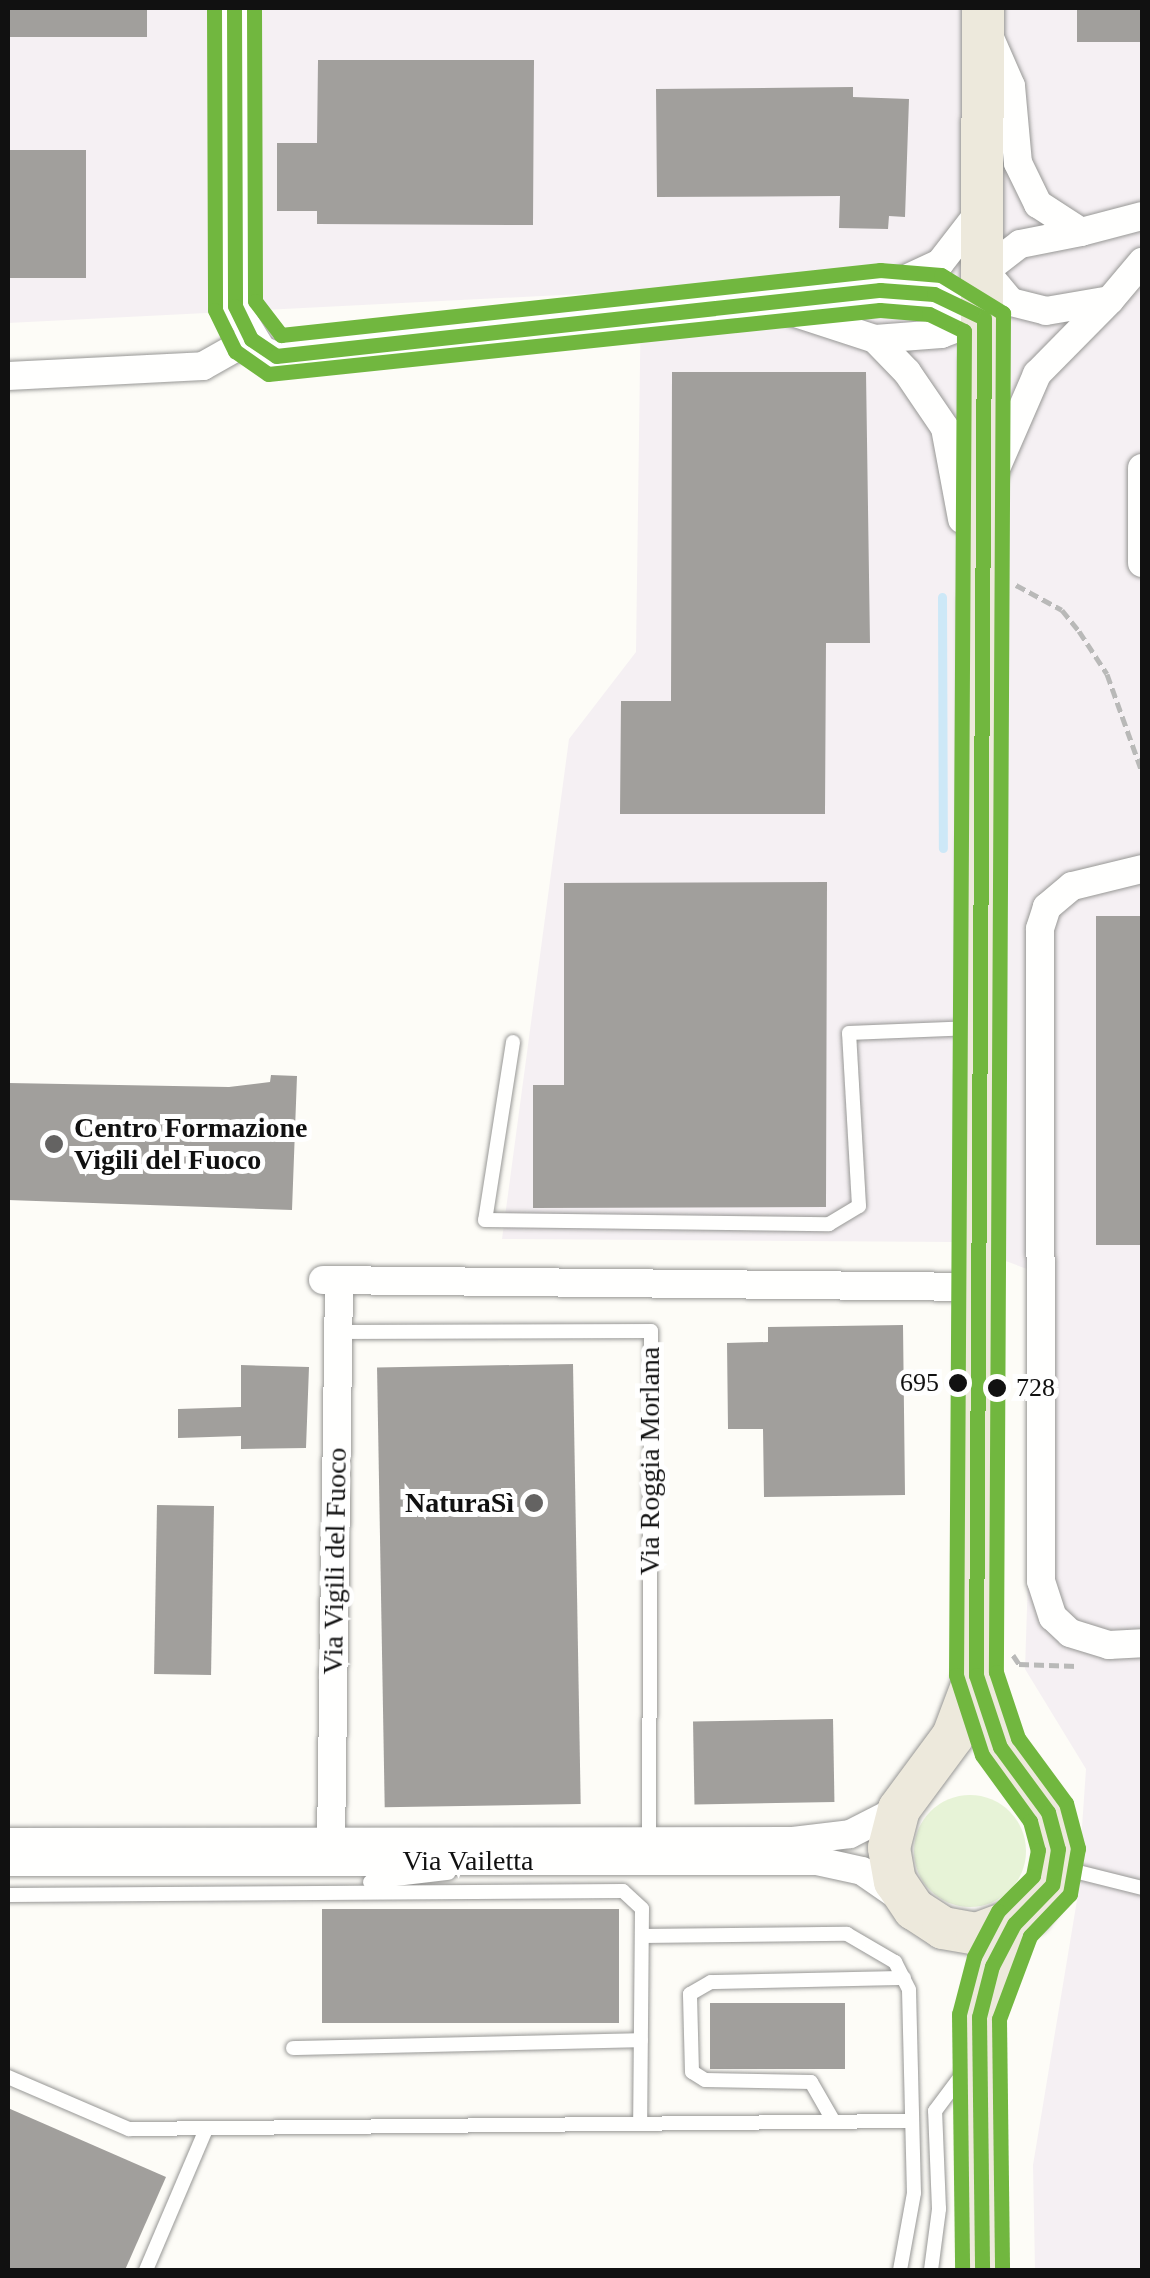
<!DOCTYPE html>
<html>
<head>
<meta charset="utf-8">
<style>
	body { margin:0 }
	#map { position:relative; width:1150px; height:2278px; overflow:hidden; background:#fdfcf7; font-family:"Times New Roman",serif }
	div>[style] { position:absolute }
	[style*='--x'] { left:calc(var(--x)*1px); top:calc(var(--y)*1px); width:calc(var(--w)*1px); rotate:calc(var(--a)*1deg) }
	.industrial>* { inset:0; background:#f5f0f3 }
	.green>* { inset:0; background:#e7f3d7 }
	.round { border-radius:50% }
	.stream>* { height:9px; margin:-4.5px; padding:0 4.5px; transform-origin:4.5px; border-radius:4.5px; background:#cde8f7 }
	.building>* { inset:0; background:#a19f9c; transform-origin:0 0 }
	.path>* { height:5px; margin-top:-2.5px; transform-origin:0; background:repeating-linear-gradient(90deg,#b9b9b8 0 10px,transparent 0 15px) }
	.roads { filter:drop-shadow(0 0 2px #979795) drop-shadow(0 0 2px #979795) }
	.service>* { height:14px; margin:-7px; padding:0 7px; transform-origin:7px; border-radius:7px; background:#fffffe }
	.minor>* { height:28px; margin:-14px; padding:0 14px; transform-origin:14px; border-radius:14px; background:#fffffe }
	.primary>* { height:42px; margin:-21px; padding:0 21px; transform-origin:21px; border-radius:21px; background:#ede9dc }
	.bus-1>* { height:15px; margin:-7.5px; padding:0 7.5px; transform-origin:7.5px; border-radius:7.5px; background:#71b73f }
	.bus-2>* { height:15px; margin:-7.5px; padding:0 7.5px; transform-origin:7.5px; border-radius:7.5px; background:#71b73f }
	.bus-3>* { height:15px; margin:-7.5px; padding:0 7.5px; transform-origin:7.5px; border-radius:7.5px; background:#71b73f }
	.dots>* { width:28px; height:28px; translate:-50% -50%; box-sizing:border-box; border:5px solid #fff; border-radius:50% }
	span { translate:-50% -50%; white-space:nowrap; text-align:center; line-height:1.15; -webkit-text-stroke:10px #fff; paint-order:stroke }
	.bus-label { font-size:26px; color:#111 }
	.right { translate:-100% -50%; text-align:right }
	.left { translate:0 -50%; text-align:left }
	.poi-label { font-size:28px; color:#111; font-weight:700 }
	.street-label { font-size:28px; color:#111 }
	.frame { position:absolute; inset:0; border:10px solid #111; pointer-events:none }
</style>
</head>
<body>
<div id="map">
	<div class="industrial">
		<div style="clip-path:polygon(8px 8px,1142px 8px,1142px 2270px,1035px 2270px,1033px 2165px,1077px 1900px,1086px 1769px,1025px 1669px,1038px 1273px,954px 1242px,502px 1239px,569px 739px,636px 652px,641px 291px,8px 323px)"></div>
	</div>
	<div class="green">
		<div class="round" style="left:914px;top:1795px;width:112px;height:112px"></div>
	</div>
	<div class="stream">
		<div style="--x:942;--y:597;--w:251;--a:89.8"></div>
	</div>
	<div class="building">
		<div style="left:8px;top:8px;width:139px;height:29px"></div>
		<div style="left:1077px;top:8px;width:65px;height:34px"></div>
		<div style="clip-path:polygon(318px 60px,534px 60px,533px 225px,317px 224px,317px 211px,277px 211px,277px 143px,317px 143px)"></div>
		<div style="clip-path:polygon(853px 87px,853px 97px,909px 99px,905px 217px,889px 216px,888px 229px,839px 228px,840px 196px,657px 197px,656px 89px)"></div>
		<div style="left:86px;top:150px;width:128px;height:78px;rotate:90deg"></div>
		<div style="clip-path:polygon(672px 372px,866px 372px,870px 643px,826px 643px,825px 814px,620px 814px,621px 701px,671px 701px)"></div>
		<div style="clip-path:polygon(827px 882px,826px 1207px,533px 1208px,533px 1085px,564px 1085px,564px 883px)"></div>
		<div style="left:1142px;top:916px;width:329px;height:46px;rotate:90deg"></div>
		<div style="clip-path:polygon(271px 1075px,297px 1076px,292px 1210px,8px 1200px,8px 1083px,229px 1087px,270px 1082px)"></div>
		<div style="clip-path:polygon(903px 1325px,905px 1495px,764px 1497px,763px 1429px,728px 1429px,727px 1343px,768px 1342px,768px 1327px)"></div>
		<div style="left:573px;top:1364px;width:440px;height:196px;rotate:89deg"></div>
		<div style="clip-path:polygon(241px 1365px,309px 1367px,306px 1448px,241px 1449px,241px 1436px,178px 1438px,178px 1409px,241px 1407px)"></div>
		<div style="left:157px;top:1505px;width:57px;height:169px;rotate:1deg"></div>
		<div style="left:833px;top:1719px;width:83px;height:140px;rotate:89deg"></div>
		<div style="left:322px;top:1909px;width:297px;height:114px"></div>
		<div style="left:845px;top:2003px;width:66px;height:135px;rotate:90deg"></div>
		<div style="clip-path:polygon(8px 2108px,166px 2177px,125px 2270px,8px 2270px)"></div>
	</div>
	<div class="path">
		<div style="--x:1016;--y:585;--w:52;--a:28.5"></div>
		<div style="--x:1062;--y:610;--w:27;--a:51"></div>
		<div style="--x:1079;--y:631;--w:51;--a:56.9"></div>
		<div style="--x:1107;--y:674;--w:104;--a:70.3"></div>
		<div style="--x:1013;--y:1655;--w:11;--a:56"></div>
		<div style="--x:1019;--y:1664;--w:58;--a:2"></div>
	</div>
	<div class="roads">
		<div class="service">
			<div style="--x:513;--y:1042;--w:180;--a:98.9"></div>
			<div style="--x:485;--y:1220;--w:344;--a:0.7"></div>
			<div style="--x:829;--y:1224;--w:35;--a:-31"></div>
			<div style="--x:859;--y:1206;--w:173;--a:-93.3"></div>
			<div style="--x:849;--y:1033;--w:124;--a:-2.3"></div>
			<div style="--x:339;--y:1332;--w:312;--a:-0.2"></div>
			<div style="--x:651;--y:1331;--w:511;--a:90.22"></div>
			<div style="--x:1058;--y:1867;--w:87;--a:14"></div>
			<div style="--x:370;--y:1882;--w:79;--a:-6.6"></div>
			<div style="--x:8;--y:1895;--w:615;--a:-0.37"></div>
			<div style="--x:623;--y:1891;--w:26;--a:43"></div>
			<div style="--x:642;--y:1909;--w:215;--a:90.5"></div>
			<div style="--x:642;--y:1936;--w:205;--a:-0.6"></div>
			<div style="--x:847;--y:1934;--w:56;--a:30.3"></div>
			<div style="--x:895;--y:1962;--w:31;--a:63"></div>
			<div style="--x:909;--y:1990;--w:203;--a:88.6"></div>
			<div style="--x:914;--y:2193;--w:78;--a:100.3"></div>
			<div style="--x:293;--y:2048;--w:348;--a:-1.3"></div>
			<div style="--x:8;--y:2077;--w:132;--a:23.3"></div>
			<div style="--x:129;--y:2129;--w:777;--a:-0.59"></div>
			<div style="--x:834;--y:2122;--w:46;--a:-119.9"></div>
			<div style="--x:811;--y:2082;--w:106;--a:-178.9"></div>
			<div style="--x:705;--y:2080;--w:15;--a:-148"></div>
			<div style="--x:692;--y:2072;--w:78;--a:-91.5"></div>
			<div style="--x:690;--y:1994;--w:24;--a:-30"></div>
			<div style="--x:711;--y:1982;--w:193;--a:-1.2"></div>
			<div style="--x:146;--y:2270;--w:153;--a:-66.9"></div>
			<div style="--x:931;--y:2270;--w:62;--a:-82.5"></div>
			<div style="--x:939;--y:2209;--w:98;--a:-92.3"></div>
			<div style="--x:935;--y:2111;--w:59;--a:-53.3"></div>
		</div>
		<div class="minor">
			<div style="--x:234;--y:8;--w:298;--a:89.8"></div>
			<div style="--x:235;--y:306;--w:52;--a:58.5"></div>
			<div style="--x:262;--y:350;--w:15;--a:23"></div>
			<div style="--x:276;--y:356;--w:608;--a:-6.24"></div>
			<div style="--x:880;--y:290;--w:54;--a:4.2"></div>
			<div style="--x:934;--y:294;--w:55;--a:25.6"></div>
			<div style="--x:984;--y:318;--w:46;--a:159.6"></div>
			<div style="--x:941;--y:334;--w:66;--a:175.7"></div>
			<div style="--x:987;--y:31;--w:60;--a:66.4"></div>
			<div style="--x:1011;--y:86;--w:77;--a:84.8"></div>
			<div style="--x:1018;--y:163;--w:46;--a:64"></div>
			<div style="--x:1038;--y:204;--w:51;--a:33.1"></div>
			<div style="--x:1081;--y:232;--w:63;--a:-14.7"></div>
			<div style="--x:1081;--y:232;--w:62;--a:168.9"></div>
			<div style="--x:1020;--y:244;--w:44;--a:142.4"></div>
			<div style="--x:985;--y:271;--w:40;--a:50"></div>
			<div style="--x:1011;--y:302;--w:36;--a:14"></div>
			<div style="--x:1046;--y:311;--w:65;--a:-9.8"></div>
			<div style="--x:1110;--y:300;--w:50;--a:-49.9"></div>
			<div style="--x:891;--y:286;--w:54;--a:-25.1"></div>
			<div style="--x:940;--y:263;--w:67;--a:-52.3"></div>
			<div style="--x:780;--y:308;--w:100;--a:18.1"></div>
			<div style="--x:875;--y:339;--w:46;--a:45.9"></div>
			<div style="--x:907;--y:372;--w:68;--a:55.8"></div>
			<div style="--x:945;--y:428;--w:93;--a:79.4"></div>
			<div style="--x:8;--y:376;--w:195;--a:-2.9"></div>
			<div style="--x:203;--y:366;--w:55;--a:-29.4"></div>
			<div style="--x:1142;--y:468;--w:95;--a:90"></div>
			<div style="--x:991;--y:480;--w:116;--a:-66.5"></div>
			<div style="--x:1037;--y:374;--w:101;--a:-45.4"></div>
			<div style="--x:1142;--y:869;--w:72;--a:166.3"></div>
			<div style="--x:1072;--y:886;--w:33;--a:140"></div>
			<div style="--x:1047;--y:907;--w:23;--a:108"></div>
			<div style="--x:1040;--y:929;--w:652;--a:89.91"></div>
			<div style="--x:1041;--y:1581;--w:38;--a:72"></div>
			<div style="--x:1053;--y:1617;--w:23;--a:43"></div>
			<div style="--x:1070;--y:1633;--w:41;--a:17.1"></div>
			<div style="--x:1109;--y:1645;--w:33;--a:-3"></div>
			<div style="--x:323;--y:1280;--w:654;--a:0.61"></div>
			<div style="--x:8;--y:1842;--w:785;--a:-0.07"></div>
			<div style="--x:793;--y:1841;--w:57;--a:-7"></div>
			<div style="--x:850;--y:1834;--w:55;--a:-27"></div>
			<div style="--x:331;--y:1842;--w:562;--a:-89.18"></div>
			<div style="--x:8;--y:1862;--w:809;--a:-0.07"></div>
			<div style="--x:817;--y:1861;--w:46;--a:12.5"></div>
			<div style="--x:862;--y:1871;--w:47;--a:34.7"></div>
		</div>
		<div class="primary">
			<div style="--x:976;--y:1675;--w:65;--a:110.7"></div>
			<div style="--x:953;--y:1736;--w:91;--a:126.5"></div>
			<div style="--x:899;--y:1809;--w:40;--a:104.4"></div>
			<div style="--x:889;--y:1848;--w:34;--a:80"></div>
			<div style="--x:895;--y:1881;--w:34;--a:56"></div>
			<div style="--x:914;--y:1909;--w:35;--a:33"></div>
			<div style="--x:943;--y:1928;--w:35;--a:10"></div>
			<div style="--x:977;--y:1934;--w:57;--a:-20.7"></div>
			<div style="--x:1030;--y:1914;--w:36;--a:-53"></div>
			<div style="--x:1052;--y:1885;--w:36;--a:-81"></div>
			<div style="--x:1058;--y:1849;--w:38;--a:-105"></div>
			<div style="--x:1048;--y:1812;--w:81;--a:-126.4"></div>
			<div style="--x:1000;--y:1747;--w:76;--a:-108.4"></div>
			<div style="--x:976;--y:1675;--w:1667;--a:-89.76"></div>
			<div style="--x:982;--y:2270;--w:253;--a:-90.7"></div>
			<div style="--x:979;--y:2017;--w:53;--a:-75.7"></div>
			<div style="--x:992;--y:1966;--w:47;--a:-62.4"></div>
		</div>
	</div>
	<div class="bus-1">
		<div style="--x:234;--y:8;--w:298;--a:89.8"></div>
		<div style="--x:235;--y:306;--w:37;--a:64"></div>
		<div style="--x:251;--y:339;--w:30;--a:34"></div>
		<div style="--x:276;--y:356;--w:608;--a:-6.24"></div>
		<div style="--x:880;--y:290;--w:54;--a:4.2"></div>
		<div style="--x:934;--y:294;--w:55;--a:25.6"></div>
		<div style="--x:984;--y:318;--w:1357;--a:90.34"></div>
		<div style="--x:976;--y:1675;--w:76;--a:71.6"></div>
		<div style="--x:1000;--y:1747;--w:81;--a:53.6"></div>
		<div style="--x:1048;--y:1812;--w:38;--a:75"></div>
		<div style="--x:1058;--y:1849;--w:36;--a:99"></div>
		<div style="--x:1052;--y:1885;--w:54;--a:134.3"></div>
		<div style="--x:1014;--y:1924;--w:47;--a:117.6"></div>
		<div style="--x:992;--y:1966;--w:53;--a:104.3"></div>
		<div style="--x:979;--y:2017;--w:253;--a:89.3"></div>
	</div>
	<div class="bus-2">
		<div style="--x:214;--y:8;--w:302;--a:89.8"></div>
		<div style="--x:215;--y:310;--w:46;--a:64"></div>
		<div style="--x:235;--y:351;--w:40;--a:34.9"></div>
		<div style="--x:268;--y:374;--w:615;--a:-5.97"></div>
		<div style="--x:880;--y:310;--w:49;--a:4.7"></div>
		<div style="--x:929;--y:314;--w:39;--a:26"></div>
		<div style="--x:964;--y:331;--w:1344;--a:90.34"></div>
		<div style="--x:956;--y:1675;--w:84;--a:72"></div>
		<div style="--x:982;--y:1755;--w:82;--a:54"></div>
		<div style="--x:1030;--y:1821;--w:30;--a:75"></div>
		<div style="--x:1038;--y:1850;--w:26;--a:101"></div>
		<div style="--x:1033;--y:1876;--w:49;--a:135"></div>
		<div style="--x:998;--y:1911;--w:52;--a:117.6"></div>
		<div style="--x:974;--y:1957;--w:59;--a:104.7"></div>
		<div style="--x:959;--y:2014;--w:256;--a:89.3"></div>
	</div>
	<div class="bus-3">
		<div style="--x:254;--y:8;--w:293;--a:89.8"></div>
		<div style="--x:255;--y:301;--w:43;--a:52.6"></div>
		<div style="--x:281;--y:335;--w:603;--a:-6.19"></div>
		<div style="--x:880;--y:270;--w:61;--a:4.7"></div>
		<div style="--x:941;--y:275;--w:73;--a:31.5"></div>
		<div style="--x:1003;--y:313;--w:1359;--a:90.3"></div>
		<div style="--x:996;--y:1672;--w:70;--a:71.6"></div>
		<div style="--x:1018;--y:1738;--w:81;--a:53.6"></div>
		<div style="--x:1066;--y:1803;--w:47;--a:75.1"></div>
		<div style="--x:1078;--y:1848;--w:47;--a:99.9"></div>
		<div style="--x:1070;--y:1894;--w:58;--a:133.6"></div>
		<div style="--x:1030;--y:1936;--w:89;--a:110.5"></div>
		<div style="--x:999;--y:2019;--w:251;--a:89.3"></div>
	</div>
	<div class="dots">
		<div style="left:54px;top:1144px;background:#646362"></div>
		<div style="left:958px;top:1383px;background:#111"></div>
		<div style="left:997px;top:1388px;background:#111"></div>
		<div style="left:534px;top:1503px;background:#646362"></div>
	</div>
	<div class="bus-label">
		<span class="right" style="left:939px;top:1383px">695</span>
		<span class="left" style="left:1016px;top:1388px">728</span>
	</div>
	<div class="poi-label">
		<span class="left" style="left:74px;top:1144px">Centro Formazione<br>Vigili del Fuoco</span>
		<span class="right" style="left:514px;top:1503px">NaturaSì</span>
	</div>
	<div class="street-label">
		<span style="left:650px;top:1461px;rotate:-90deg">Via Roggia Morlana</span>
		<span style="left:335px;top:1561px;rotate:-89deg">Via Vigili del Fuoco</span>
		<span style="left:468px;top:1861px">Via Vailetta</span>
	</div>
	<div class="frame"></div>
</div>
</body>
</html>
